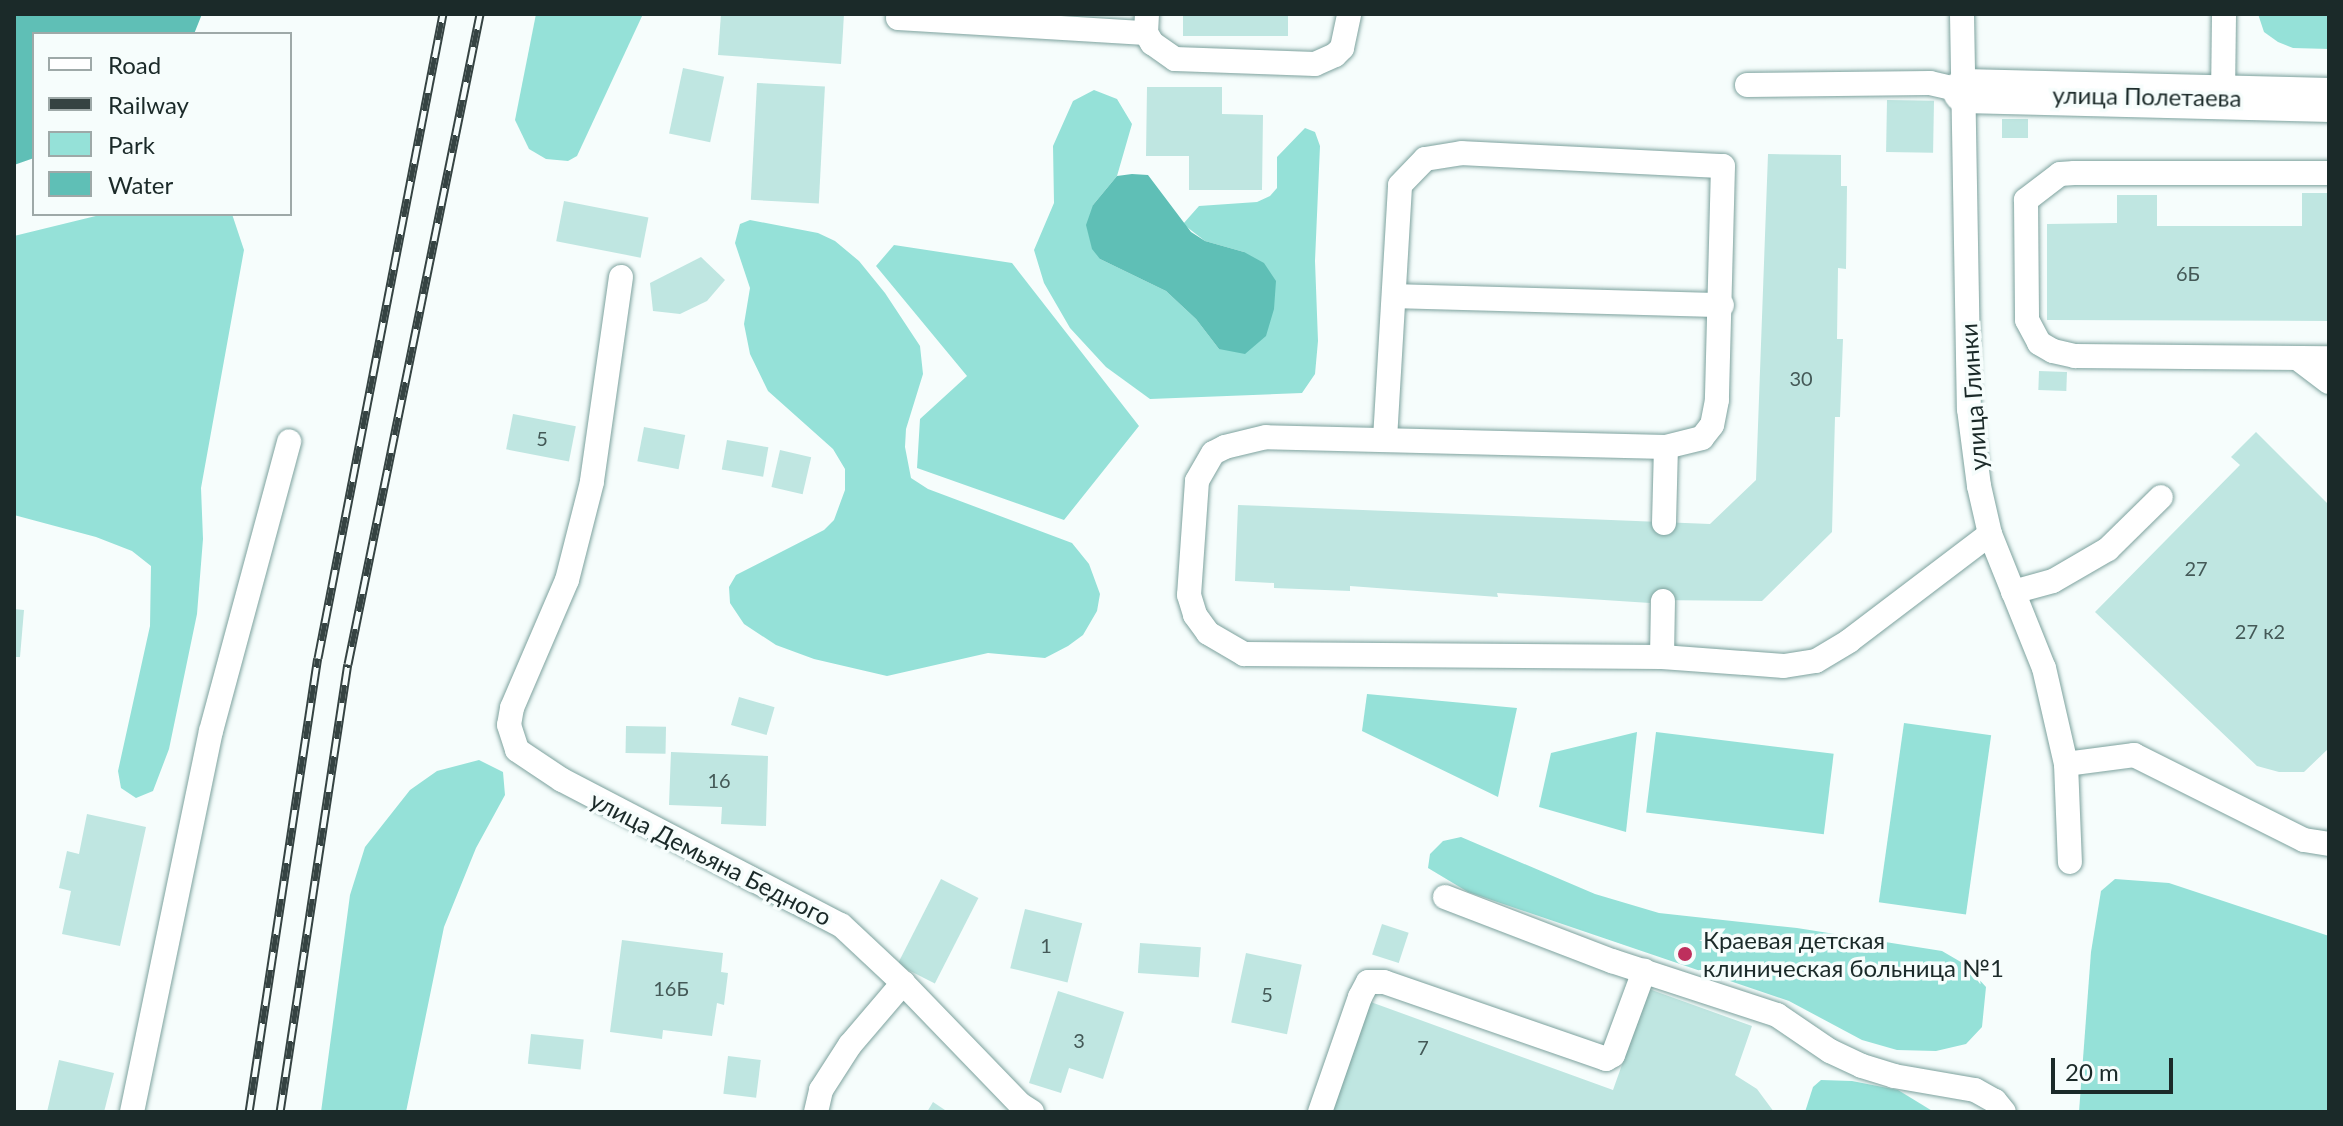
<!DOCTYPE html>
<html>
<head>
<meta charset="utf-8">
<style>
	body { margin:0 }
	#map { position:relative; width:2343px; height:1126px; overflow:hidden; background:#f6fdfc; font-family:Lato,sans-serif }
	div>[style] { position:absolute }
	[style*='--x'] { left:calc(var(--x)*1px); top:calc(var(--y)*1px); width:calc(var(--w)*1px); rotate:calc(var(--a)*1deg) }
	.green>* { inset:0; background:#95e1d8; transform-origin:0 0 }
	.water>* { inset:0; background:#5fbfb6 }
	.building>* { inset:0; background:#bfe6e1; transform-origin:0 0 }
	.roads { filter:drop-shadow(0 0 2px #7da29e) drop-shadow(0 0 2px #7da29e) }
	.service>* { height:24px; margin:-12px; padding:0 12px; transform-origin:12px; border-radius:12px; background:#fff }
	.minor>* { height:44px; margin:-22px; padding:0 22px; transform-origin:22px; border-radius:22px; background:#fff }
	.rail>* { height:9px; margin-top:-4.5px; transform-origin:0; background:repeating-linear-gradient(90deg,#f6fdfc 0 18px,#354342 0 36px); box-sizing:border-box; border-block:2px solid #354342 }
	.dots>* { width:22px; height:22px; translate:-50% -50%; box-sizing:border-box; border:4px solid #f6fdfc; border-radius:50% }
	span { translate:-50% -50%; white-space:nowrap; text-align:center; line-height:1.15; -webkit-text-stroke:7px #f6fdfc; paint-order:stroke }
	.number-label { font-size:20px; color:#445957 }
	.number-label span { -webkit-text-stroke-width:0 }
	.street-label { font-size:24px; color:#1b2a29 }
	.poi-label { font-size:24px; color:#1b2a29 }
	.left { translate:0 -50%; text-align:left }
	.frame { position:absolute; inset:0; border:16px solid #1b2a29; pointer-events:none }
	.legend { position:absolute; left:32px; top:32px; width:260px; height:184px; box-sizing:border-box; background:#f6fdfc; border:2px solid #9ea9a8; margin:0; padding:10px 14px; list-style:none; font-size:24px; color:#1b2a29 }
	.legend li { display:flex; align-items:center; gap:16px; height:40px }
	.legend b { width:40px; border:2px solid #9ea9a8 }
	.scale { position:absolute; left:2051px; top:1058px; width:122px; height:36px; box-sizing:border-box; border:4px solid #1b2a29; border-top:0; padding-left:10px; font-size:24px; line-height:28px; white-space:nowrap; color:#1b2a29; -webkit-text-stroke:6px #f6fdfc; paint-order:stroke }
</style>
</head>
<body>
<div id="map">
	<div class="green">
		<div style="clip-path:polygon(536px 14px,643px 14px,577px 156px,568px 161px,546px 159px,529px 149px,515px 120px)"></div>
		<div style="clip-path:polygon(2258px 14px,2329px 14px,2329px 49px,2293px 48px,2278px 42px,2264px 32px)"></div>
		<div style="clip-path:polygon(1094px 90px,1117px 99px,1132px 124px,1117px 176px,1093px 205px,1100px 259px,1166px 291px,1196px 319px,1219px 349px,1244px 252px,1205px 241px,1183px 224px,1199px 206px,1257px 202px,1270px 196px,1277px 188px,1277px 157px,1305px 128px,1315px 132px,1320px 146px,1315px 261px,1318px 341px,1315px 374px,1302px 393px,1150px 399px,1106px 367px,1070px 328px,1044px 283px,1034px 250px,1054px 203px,1053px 146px,1073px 101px)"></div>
		<div style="clip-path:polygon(104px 214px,232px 214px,244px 250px,201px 488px,203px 539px,197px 614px,169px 749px,153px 791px,136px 798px,121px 788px,118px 771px,150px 626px,151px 566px,132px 551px,96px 537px,14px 515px,14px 236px)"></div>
		<div style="clip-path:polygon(750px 220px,818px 233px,835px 241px,859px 261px,885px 293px,920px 346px,923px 374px,906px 429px,905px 447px,911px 478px,928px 489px,1072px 543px,1089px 564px,1100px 594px,1097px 611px,1083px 635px,1068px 646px,1045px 658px,988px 653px,887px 676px,814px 659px,776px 645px,744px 624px,730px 603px,729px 587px,736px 575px,824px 530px,834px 520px,845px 490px,845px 469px,833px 449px,768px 391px,750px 354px,744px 324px,750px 288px,735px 243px,740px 224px)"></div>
		<div style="clip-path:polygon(894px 245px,1012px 263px,1139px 426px,1064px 520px,917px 468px,920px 419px,967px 376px,876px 266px)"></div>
		<div style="clip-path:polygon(1367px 694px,1517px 708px,1498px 797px,1362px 731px)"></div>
		<div style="left:1904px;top:723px;width:88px;height:181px;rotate:8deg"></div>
		<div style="clip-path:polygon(1637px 732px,1626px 832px,1539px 807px,1551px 753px)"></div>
		<div style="left:1656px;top:732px;width:179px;height:81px;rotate:7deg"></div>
		<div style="clip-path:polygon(479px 760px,503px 772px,505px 795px,476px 848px,444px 927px,406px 1112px,321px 1112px,350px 895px,365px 847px,410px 790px,437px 771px)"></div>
		<div style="clip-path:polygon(1461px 837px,1595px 894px,1659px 913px,1797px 928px,1942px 951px,1966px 965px,1986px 987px,1982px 1027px,1966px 1044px,1936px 1051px,1897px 1050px,1862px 1040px,1789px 1001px,1468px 892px,1428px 868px,1430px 854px,1443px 841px)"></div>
		<div style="clip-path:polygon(2115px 879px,2169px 883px,2329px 936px,2329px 1112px,2079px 1112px,2091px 952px,2101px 891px)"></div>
		<div style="clip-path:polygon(1821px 1080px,1852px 1081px,1898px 1090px,1934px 1112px,1805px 1112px,1813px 1087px)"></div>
	</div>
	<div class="water">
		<div style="clip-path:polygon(14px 14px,202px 14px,194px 34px,34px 34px,34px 158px,14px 165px)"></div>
		<div style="clip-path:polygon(1132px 174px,1148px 175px,1191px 232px,1205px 241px,1244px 252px,1264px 263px,1276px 281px,1274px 309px,1266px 336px,1245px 354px,1219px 349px,1196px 319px,1166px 291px,1100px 259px,1092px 249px,1086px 225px,1093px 205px,1117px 176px)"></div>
	</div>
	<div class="building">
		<div style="clip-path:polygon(721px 14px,844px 14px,841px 64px,718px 55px)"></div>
		<div style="left:1183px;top:14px;width:105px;height:22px"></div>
		<div style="left:683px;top:68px;width:42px;height:67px;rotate:12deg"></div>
		<div style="left:757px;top:83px;width:68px;height:117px;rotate:3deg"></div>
		<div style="clip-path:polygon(1147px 87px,1222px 87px,1222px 114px,1263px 115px,1262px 190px,1189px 190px,1189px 156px,1146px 156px)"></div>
		<div style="left:1887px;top:100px;width:47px;height:52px;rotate:1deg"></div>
		<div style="left:2002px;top:119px;width:26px;height:19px"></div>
		<div style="clip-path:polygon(1768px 154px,1841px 155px,1841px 186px,1847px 186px,1846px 269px,1838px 268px,1837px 339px,1843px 339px,1840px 417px,1835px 417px,1832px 532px,1762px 601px,1650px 600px,1650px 603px,1497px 593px,1498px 597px,1350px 586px,1350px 591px,1274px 588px,1274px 583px,1235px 581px,1238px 505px,1710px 524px,1756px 480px)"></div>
		<div style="clip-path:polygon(2302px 193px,2329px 193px,2329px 321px,2047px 320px,2047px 224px,2117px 223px,2117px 195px,2157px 195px,2157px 226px,2302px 226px)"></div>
		<div style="left:564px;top:201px;width:86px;height:41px;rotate:11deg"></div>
		<div style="clip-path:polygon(701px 257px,725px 280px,707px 301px,680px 314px,653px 311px,650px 283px)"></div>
		<div style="left:2039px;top:371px;width:28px;height:19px;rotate:2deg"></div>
		<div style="left:513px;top:414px;width:64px;height:36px;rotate:11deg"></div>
		<div style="left:644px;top:427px;width:42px;height:35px;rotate:11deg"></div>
		<div style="clip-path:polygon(2256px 432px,2329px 505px,2329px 748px,2304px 772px,2279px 772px,2257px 766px,2095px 612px,2240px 465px,2231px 457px)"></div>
		<div style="left:727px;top:440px;width:42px;height:30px;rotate:10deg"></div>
		<div style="left:780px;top:450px;width:32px;height:38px;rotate:13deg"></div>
		<div style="clip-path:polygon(14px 609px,24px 610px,20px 657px,14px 657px)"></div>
		<div style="left:739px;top:697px;width:37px;height:29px;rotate:16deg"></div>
		<div style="left:626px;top:726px;width:40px;height:27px;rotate:1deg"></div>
		<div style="clip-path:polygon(671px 752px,768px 756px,766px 826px,721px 824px,722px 807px,669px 805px)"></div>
		<div style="clip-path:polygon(87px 814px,146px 827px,120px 946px,62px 934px,71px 891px,59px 888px,67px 851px,79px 854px)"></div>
		<div style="left:941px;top:879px;width:42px;height:96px;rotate:27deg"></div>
		<div style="left:1025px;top:909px;width:59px;height:61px;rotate:14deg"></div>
		<div style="left:1382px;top:924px;width:28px;height:32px;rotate:18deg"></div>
		<div style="clip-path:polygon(622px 940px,723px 953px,721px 972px,728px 973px,724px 1005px,717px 1003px,712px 1036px,663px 1030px,662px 1039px,610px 1032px)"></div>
		<div style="left:1140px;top:943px;width:61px;height:30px;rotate:4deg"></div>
		<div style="left:1246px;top:953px;width:57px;height:71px;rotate:12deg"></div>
		<div style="clip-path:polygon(1649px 989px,1752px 1026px,1735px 1075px,1757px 1089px,1774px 1112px,1340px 1112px,1331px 1109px,1368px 1001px,1613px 1090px)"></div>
		<div style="clip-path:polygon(1058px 991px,1124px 1012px,1103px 1079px,1069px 1068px,1061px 1093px,1029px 1083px)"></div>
		<div style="left:531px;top:1034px;width:53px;height:30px;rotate:6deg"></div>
		<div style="left:728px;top:1056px;width:33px;height:38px;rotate:7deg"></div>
		<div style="clip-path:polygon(59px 1060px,114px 1073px,104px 1112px,47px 1112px)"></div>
		<div style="clip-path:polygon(933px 1102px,948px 1112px,927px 1112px)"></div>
	</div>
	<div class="roads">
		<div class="service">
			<div style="--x:1962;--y:14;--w:395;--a:89"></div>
			<div style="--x:1969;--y:409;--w:78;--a:82.6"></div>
			<div style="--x:1979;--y:486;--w:49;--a:77.1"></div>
			<div style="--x:1990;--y:534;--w:144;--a:68.1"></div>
			<div style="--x:2044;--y:668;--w:98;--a:77.1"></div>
			<div style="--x:2066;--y:764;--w:98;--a:87.7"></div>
			<div style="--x:898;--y:18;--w:248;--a:3.5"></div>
			<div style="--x:1146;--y:33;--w:19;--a:-87"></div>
			<div style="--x:1146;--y:33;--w:12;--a:59"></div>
			<div style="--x:1152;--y:43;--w:28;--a:35"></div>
			<div style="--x:1175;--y:59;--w:140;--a:2"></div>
			<div style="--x:1315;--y:64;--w:22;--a:-24"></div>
			<div style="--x:1335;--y:55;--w:10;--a:-45"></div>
			<div style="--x:1342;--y:48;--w:35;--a:-78"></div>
			<div style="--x:1747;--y:85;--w:183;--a:-0.6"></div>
			<div style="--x:1930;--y:83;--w:36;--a:13"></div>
			<div style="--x:2223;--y:97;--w:83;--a:-89.3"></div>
			<div style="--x:2329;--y:173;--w:255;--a:180"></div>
			<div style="--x:2074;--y:173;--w:14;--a:176"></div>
			<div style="--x:2060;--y:174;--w:43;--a:142.6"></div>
			<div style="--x:2026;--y:200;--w:120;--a:89.5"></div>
			<div style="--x:2027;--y:320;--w:26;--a:62"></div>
			<div style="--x:2039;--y:343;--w:16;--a:30"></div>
			<div style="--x:2053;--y:351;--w:23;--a:13"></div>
			<div style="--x:2075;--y:356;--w:254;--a:0.5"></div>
			<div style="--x:621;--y:277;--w:207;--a:98.1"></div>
			<div style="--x:592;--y:482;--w:101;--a:104.3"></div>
			<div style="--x:567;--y:580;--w:139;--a:113.3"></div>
			<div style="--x:512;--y:708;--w:17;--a:100"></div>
			<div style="--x:509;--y:725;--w:26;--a:72"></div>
			<div style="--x:517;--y:750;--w:54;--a:33.7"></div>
			<div style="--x:562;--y:780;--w:314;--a:27.5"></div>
			<div style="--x:841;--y:925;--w:85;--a:43.1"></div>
			<div style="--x:903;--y:983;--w:170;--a:46"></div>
			<div style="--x:1021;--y:1105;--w:13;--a:32"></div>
			<div style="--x:1394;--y:296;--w:328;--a:1.6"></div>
			<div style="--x:2297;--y:358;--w:40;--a:37"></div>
			<div style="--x:1385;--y:439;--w:254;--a:-86.6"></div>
			<div style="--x:1400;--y:185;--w:36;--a:-46"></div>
			<div style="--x:1425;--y:159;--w:37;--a:-9"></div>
			<div style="--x:1462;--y:153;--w:261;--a:2.9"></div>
			<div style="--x:1723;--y:166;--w:234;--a:91.5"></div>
			<div style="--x:1717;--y:400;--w:25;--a:101"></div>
			<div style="--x:1712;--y:425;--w:16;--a:128"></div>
			<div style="--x:1702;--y:438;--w:37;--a:166"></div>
			<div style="--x:1666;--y:447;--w:400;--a:-178.6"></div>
			<div style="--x:1266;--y:437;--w:42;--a:166.3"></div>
			<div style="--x:1225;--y:447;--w:13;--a:153"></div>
			<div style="--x:1213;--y:453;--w:32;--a:120"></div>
			<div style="--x:1197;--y:481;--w:114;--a:94"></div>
			<div style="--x:1189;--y:595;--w:21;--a:73"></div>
			<div style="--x:1195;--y:615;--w:22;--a:54"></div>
			<div style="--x:1208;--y:633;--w:42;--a:30.3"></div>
			<div style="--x:1244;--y:654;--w:418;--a:0.4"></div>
			<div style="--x:1662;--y:657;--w:122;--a:4.2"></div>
			<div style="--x:1784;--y:666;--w:32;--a:-9"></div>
			<div style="--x:1816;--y:661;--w:39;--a:-31"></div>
			<div style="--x:1849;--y:641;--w:177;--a:-37.2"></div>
			<div style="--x:1664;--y:523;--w:76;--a:-88.5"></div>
			<div style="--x:2013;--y:592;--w:41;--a:-15.4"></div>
			<div style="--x:2053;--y:581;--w:64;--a:-30.2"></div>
			<div style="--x:2108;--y:549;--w:74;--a:-44.5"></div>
			<div style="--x:1662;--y:657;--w:56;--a:-89"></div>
			<div style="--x:2066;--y:764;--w:69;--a:-7.5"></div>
			<div style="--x:2134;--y:755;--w:190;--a:26.6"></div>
			<div style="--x:2304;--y:840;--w:25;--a:9"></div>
			<div style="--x:1445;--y:897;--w:179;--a:21"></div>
			<div style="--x:1612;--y:961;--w:174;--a:18.1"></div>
			<div style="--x:1777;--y:1015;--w:64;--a:34.2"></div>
			<div style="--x:1830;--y:1051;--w:35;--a:25"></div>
			<div style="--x:1862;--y:1066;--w:34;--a:17"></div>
			<div style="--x:1894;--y:1076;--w:82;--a:9.8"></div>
			<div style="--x:1975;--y:1090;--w:23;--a:29"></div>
			<div style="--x:1995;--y:1101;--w:14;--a:51"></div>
			<div style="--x:132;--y:1112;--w:389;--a:-78.3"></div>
			<div style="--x:211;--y:731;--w:300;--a:-74.9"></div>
			<div style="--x:816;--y:1112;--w:23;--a:-77"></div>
			<div style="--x:821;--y:1090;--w:54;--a:-57.2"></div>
			<div style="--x:850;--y:1045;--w:82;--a:-49.5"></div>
			<div style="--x:1320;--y:1112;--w:122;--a:-70.8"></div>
			<div style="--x:1360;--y:997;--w:17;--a:-62"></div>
			<div style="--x:1368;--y:982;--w:16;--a:0"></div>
			<div style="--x:1384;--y:982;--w:235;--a:19.1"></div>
			<div style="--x:1606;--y:1059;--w:8;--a:-30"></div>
			<div style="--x:1613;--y:1055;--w:90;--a:-69.7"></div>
		</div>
		<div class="minor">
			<div style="--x:1965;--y:91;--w:364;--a:1.4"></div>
		</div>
	</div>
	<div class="rail">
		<div style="--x:249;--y:1112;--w:459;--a:-81.4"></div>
		<div style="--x:318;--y:658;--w:656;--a:-79.02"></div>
		<div style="--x:280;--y:1112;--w:453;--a:-81.4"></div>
		<div style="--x:348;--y:664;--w:663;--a:-78.52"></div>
	</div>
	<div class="dots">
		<div style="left:1685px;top:954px;background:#be2f5d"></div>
	</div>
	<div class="number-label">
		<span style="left:2188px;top:273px">6Б</span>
		<span style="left:1801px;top:378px">30</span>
		<span style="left:542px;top:438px">5</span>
		<span style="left:2196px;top:568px">27</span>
		<span style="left:2260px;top:631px">27 к2</span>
		<span style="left:719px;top:780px">16</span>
		<span style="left:1046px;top:945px">1</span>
		<span style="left:671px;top:988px">16Б</span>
		<span style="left:1267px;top:994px">5</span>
		<span style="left:1079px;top:1040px">3</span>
		<span style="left:1423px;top:1047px">7</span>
	</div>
	<div class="street-label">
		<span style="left:2147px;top:96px;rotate:1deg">улица Полетаева</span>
		<span style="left:1973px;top:397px;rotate:-94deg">улица Глинки</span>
		<span style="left:711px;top:858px;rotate:27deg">улица Демьяна Бедного</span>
	</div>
	<div class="poi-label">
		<span class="left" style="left:1703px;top:954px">Краевая детская<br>клиническая больница №1</span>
	</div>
	<div class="frame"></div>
	<ul class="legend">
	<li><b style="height:10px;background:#fff"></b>Road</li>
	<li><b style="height:10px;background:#354342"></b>Railway</li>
	<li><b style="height:22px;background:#95e1d8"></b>Park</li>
	<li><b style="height:22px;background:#5fbfb6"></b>Water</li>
	</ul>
	<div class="scale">20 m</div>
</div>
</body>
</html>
